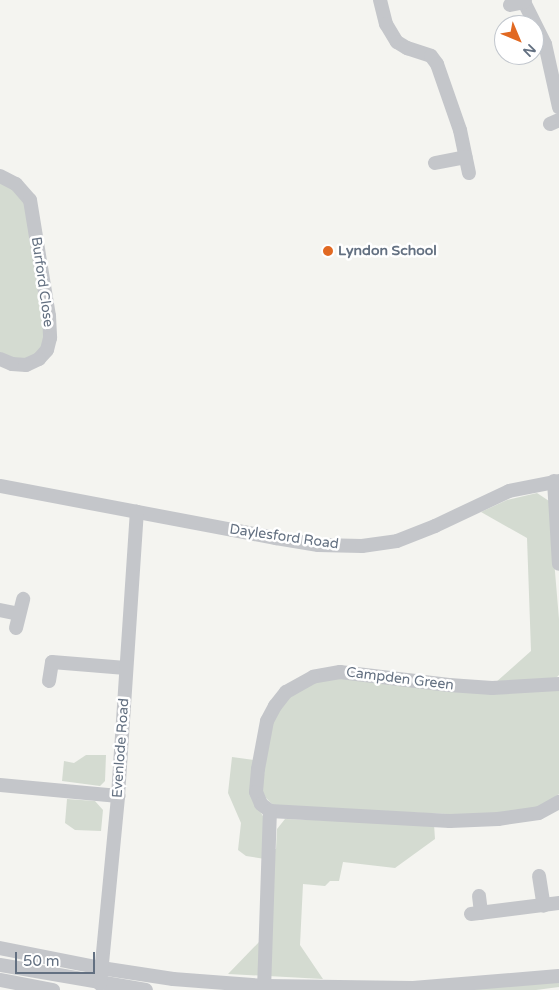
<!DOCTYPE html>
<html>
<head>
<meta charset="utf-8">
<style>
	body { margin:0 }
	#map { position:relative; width:559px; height:990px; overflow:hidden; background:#f4f4f0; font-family:"Varela Round",sans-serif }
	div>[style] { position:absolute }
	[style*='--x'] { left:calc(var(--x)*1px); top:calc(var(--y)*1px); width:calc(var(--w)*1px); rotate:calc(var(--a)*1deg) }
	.green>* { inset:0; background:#d4dbd1 }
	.minor>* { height:14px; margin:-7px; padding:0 7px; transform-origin:7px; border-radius:7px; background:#c4c6ca }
	.dots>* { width:14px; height:14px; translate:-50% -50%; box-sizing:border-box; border:2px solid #fff; border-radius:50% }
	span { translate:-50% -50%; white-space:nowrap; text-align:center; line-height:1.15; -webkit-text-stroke:5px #fff; paint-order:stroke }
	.poi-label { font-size:14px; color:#637081; font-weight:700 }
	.left { translate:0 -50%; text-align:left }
	.street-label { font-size:14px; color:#637081 }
	.north { position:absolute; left:494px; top:15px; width:50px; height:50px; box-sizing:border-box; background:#fff; border:1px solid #c1c6cd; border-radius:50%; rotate:135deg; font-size:14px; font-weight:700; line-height:20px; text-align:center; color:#637081 }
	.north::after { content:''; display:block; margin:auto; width:18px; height:22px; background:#e16922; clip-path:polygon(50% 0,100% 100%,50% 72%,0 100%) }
	.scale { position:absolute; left:15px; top:952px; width:80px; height:22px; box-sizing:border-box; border:2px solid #637081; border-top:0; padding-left:6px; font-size:15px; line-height:18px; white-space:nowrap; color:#637081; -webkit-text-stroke:4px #fff; paint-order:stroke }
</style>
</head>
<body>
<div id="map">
	<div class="green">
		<div style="clip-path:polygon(0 180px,14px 189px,26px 202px,45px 327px,45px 342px,34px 357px,19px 361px,0 353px)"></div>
		<div style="clip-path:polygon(537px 493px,549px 501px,559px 619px,559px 675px,556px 678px,495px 683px,531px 651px,527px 538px,481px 512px,507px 500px)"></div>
		<div style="clip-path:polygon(325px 677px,559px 689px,559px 794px,540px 808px,498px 816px,275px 807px,266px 798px,262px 791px,270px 725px,281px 704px,302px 685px)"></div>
		<div style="clip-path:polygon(86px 755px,106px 755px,105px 781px,100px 786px,62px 781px,64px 761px,74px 763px)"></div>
		<div style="clip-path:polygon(232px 757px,254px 760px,259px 809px,265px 820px,265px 849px,276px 849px,277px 829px,285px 819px,434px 824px,435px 839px,395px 868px,343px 862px,339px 881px,330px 881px,325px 886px,303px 884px,300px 945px,323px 979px,228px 974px,259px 942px,265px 859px,246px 856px,238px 850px,241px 823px,228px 793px)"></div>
		<div style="clip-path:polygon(67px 799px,95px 801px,103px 810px,101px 831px,75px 830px,65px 823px)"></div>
		<div style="clip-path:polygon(559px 980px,559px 987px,536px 990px,422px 990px)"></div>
	</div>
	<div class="minor">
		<div style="--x:380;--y:0;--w:25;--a:76"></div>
		<div style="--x:386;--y:24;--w:21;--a:59"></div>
		<div style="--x:397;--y:42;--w:12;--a:31"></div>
		<div style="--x:407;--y:48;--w:25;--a:18"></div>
		<div style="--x:431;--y:56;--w:10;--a:53"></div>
		<div style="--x:437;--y:64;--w:70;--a:70.8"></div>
		<div style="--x:460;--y:130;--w:44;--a:78.2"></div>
		<div style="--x:524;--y:2;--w:47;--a:63.4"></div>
		<div style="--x:545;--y:44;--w:65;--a:77.5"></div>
		<div style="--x:510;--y:5;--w:14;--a:-12"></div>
		<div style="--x:524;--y:2;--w:2;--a:-63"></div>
		<div style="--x:550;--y:124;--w:10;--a:-24"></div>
		<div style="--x:435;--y:163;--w:31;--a:-11"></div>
		<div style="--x:0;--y:176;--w:18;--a:27"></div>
		<div style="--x:16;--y:184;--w:21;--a:49"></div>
		<div style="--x:30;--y:200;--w:118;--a:80.7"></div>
		<div style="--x:49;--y:316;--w:22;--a:87"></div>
		<div style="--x:50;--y:338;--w:12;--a:104"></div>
		<div style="--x:47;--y:350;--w:12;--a:132"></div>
		<div style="--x:39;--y:359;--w:14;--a:155"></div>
		<div style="--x:26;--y:365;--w:14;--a:-176"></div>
		<div style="--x:12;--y:364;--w:13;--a:-157"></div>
		<div style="--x:554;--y:481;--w:83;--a:86.6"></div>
		<div style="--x:0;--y:486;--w:281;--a:10.7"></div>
		<div style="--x:276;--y:538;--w:43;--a:9.5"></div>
		<div style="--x:318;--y:545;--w:44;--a:1.3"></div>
		<div style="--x:362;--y:546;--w:35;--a:-8"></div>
		<div style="--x:397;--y:541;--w:41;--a:-21.5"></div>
		<div style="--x:435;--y:526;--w:82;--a:-25.3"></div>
		<div style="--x:509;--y:491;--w:51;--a:-11.3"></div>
		<div style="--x:0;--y:610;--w:19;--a:12"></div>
		<div style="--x:16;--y:628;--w:30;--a:-76"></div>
		<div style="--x:49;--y:681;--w:19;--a:-81"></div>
		<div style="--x:52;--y:662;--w:74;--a:4.6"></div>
		<div style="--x:559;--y:684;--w:67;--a:176.6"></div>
		<div style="--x:492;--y:688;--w:43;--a:-176"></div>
		<div style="--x:449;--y:685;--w:110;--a:-173.2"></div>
		<div style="--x:340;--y:672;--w:27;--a:170"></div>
		<div style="--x:313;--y:677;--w:31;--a:151"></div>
		<div style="--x:286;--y:692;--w:18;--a:128"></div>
		<div style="--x:275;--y:706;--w:17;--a:118"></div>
		<div style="--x:267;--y:721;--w:49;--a:100.6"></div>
		<div style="--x:258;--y:769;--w:23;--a:95"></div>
		<div style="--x:256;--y:792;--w:13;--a:67"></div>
		<div style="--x:261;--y:804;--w:11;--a:38"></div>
		<div style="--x:270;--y:811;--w:180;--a:3.2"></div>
		<div style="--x:450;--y:821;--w:48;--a:-2.4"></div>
		<div style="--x:498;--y:819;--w:41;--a:-8.3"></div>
		<div style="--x:539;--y:813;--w:23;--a:-29"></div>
		<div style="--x:0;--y:785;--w:119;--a:5.3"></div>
		<div style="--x:539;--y:876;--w:30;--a:81"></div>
		<div style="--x:479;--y:896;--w:17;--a:83"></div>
		<div style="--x:471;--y:914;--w:89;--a:-7.1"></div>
		<div style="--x:0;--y:948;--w:103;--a:11.2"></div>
		<div style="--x:101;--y:968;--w:73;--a:8.7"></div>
		<div style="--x:173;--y:979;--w:92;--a:4.4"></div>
		<div style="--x:265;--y:986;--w:148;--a:0.8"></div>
		<div style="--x:413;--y:988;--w:146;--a:-4.7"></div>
		<div style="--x:0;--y:965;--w:148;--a:9.7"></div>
		<div style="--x:0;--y:980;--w:54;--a:10.7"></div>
		<div style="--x:100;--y:984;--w:189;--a:-84.5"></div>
		<div style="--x:118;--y:796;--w:285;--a:-86.2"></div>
		<div style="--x:264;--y:990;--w:179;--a:-88.1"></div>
	</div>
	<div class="dots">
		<div style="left:328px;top:251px;background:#e16922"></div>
	</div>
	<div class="poi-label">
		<span class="left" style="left:338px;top:251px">Lyndon School</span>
	</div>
	<div class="street-label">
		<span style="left:42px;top:282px;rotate:82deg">Burford Close</span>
		<span style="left:284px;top:537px;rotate:8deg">Daylesford Road</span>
		<span style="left:400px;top:679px;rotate:7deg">Campden Green</span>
		<span style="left:121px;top:748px;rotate:-86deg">Evenlode Road</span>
	</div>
	<div class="north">N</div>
	<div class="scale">50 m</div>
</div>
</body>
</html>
